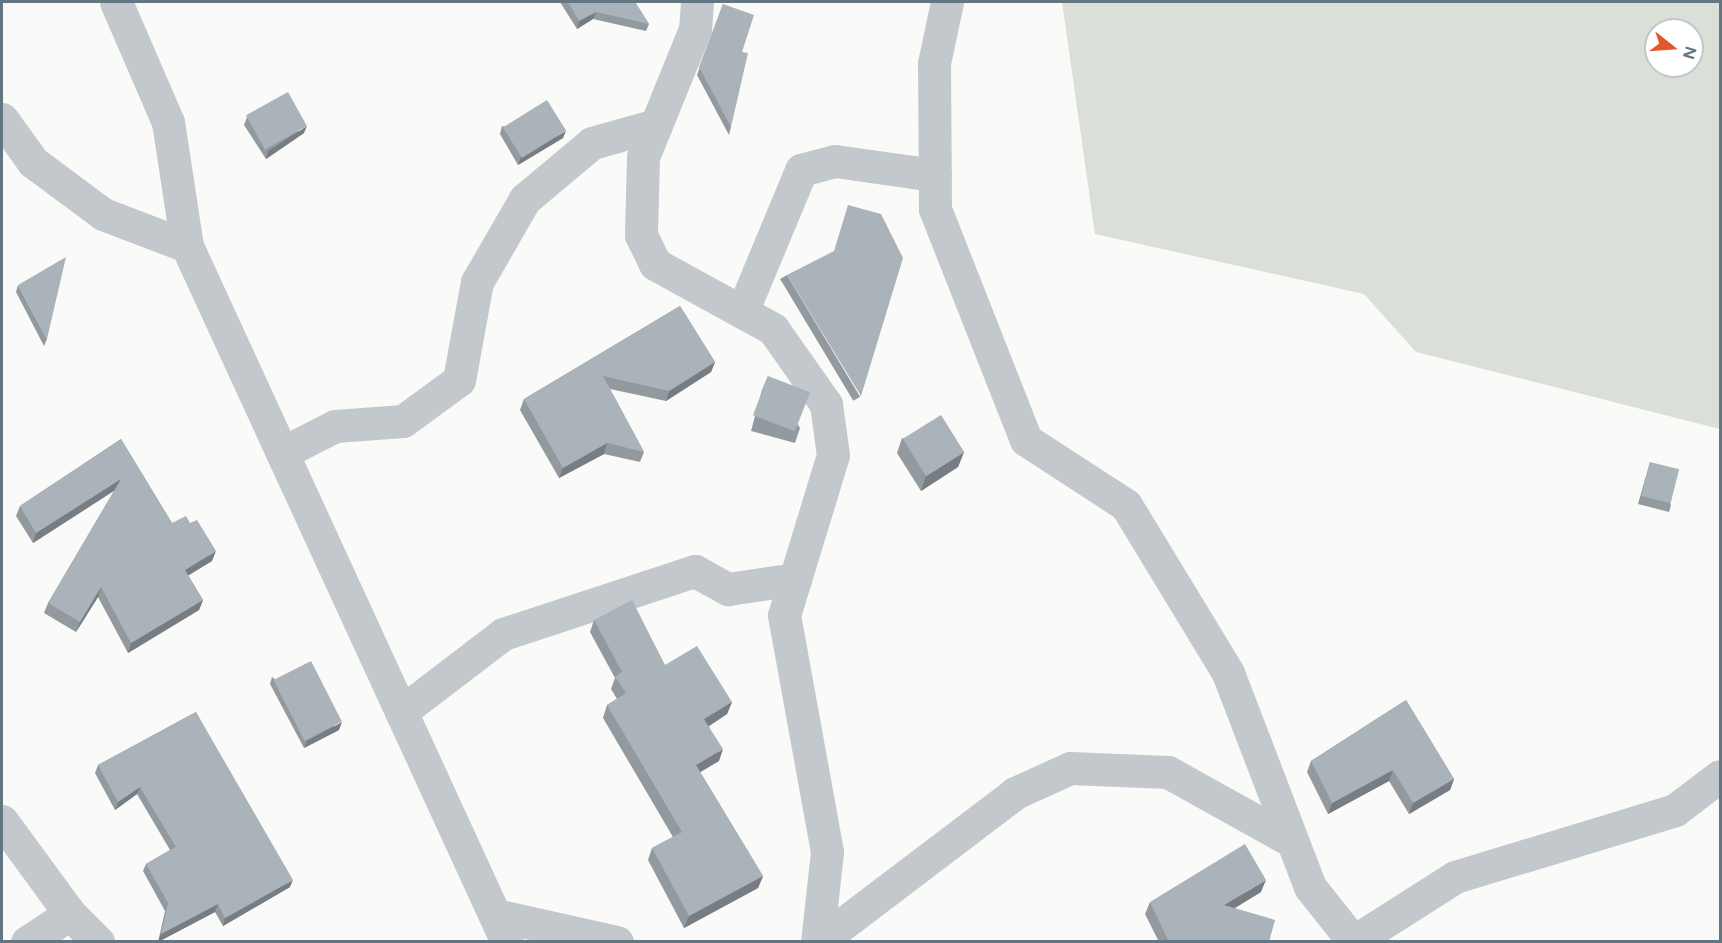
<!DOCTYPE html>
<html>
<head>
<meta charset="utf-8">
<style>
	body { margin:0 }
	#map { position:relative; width:1722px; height:943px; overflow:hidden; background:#fafaf8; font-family:Figtree,sans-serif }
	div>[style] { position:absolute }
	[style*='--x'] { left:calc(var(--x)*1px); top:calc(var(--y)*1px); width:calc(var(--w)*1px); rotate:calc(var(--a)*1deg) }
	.green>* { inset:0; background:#dadfd7 }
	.minor>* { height:33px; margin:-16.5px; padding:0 16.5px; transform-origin:16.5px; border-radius:16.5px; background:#c3c8cc }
	.wall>* { inset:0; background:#929a9f; transform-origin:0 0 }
	.shaded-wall>* { inset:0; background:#777d82 }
	.building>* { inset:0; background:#aab3b9; transform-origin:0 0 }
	span { translate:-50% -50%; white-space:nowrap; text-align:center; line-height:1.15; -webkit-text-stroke:6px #fff; paint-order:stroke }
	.frame { position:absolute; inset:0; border:3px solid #657683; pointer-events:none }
	.north { position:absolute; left:1644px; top:18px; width:60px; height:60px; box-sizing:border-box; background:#fff; border:2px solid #c1c8cd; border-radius:50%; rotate:107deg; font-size:16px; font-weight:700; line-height:24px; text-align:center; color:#657683 }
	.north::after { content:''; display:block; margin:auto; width:21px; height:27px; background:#e4572e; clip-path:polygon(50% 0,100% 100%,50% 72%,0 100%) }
</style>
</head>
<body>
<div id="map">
	<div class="green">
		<div style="clip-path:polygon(evenodd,1062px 2px,1720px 2px,1720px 429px,1416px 352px,1364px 294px,1095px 234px,1062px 2px,1656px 30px,1692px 30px,1692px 66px,1656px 66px,1656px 30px)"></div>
	</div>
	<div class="minor">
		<div style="--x:116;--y:2;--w:131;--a:66.6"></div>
		<div style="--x:168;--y:122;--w:125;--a:81.3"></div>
		<div style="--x:187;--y:246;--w:766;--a:65.31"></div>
		<div style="--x:697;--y:2;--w:27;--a:94"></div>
		<div style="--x:695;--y:29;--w:138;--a:112.1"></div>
		<div style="--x:643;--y:157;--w:78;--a:91.5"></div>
		<div style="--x:641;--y:235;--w:32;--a:64"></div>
		<div style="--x:655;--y:264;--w:135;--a:28.8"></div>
		<div style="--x:773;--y:329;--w:92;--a:54.8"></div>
		<div style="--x:826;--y:404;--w:51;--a:82.2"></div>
		<div style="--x:833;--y:455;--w:167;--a:107"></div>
		<div style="--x:784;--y:615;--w:241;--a:79.7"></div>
		<div style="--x:827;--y:852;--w:91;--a:96.3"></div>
		<div style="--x:947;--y:2;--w:62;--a:102"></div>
		<div style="--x:934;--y:63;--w:146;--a:89.6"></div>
		<div style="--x:935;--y:209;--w:248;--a:68.5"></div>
		<div style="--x:1026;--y:440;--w:119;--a:33"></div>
		<div style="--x:1126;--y:505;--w:197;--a:58.7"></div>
		<div style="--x:1228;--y:673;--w:229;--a:69"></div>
		<div style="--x:1310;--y:887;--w:69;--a:51.5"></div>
		<div style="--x:2;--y:119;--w:53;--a:54.2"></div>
		<div style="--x:33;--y:162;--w:87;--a:36.6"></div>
		<div style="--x:103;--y:214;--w:90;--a:20.9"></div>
		<div style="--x:742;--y:312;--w:154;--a:-67.4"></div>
		<div style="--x:801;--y:170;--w:35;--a:-15"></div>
		<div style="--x:835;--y:161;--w:101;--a:8"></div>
		<div style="--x:282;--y:453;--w:59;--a:-27"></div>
		<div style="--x:335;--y:426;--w:68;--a:-4.2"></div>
		<div style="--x:403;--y:421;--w:69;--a:-36.2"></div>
		<div style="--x:459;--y:380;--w:100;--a:-79.6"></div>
		<div style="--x:477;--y:282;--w:96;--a:-60"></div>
		<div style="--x:525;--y:199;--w:87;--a:-39.9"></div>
		<div style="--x:592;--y:143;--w:66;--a:-15.7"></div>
		<div style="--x:401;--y:712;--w:128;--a:-37.4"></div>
		<div style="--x:503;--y:634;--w:202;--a:-18.2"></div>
		<div style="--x:695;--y:571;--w:38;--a:29"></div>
		<div style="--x:728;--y:589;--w:68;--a:-8.5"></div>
		<div style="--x:2;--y:821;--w:115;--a:53.8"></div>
		<div style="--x:70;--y:914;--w:40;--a:45"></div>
		<div style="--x:495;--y:915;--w:125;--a:12.5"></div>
		<div style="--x:27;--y:942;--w:51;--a:-33.1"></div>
		<div style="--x:819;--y:942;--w:246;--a:-37.2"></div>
		<div style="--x:1015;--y:793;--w:60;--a:-24.4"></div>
		<div style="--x:1070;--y:768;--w:98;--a:2.3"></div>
		<div style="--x:1168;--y:772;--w:142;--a:29.1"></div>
		<div style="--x:1353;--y:942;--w:121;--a:-32.5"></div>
		<div style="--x:1455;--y:877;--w:230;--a:-16.9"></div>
		<div style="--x:1675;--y:810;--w:56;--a:-37.1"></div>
	</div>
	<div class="wall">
		<div style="clip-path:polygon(560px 2px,635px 2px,649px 24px,646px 31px,593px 19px,577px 29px)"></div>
		<div style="clip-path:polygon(723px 4px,731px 127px,729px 135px,697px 75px)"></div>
		<div style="clip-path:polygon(247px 117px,304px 133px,266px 159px,244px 125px)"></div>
		<div style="clip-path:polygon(502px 126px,563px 138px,518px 165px,500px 134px)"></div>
		<div style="left:787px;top:275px;width:142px;height:8px;rotate:59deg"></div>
		<div style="clip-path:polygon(18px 285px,47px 339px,44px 346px,16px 292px)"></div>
		<div style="clip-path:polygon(680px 306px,715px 362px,711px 372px,666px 401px,610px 389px,644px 452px,640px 462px,604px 454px,559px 478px,520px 410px,524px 399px)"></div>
		<div style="clip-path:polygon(768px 376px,800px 428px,795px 443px,751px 431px,762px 390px)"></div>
		<div style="clip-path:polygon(902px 438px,964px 452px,958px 467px,921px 491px,897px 453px)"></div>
		<div style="clip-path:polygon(121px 439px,172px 523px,190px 523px,212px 561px,188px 575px,203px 600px,199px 610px,128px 653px,98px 597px,76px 632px,44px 613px,48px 603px,114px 491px,33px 543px,16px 516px,20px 506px)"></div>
		<div style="clip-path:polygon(1650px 462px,1671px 505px,1669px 512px,1638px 504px)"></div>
		<div style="clip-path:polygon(594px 620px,665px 665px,732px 702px,727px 714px,709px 726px,719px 761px,700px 772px,763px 876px,758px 888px,684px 928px,648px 860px,652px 848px,673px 837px,603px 718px,607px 705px,617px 699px,611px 689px,615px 678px,590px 632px)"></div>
		<div style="clip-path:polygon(272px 677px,339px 730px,304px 748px,270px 684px)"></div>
		<div style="clip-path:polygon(1406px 700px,1454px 779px,1450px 790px,1409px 814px,1389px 781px,1328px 814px,1307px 772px,1311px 761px)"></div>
		<div style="clip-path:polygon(196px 712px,290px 887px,223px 926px,215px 912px,158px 942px,165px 911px,143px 871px,146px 864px,170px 850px,137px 794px,115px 810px,95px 773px,98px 765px)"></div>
		<div style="clip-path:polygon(1261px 892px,1235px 908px,1269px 942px,1159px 942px,1145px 914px,1150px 902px)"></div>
	</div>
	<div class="shaded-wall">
		<div style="clip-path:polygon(596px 12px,593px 19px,577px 29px,579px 21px)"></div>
		<div style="clip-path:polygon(307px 126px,304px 133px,266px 159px,268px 151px)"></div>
		<div style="clip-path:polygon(566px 131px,563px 138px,518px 165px,521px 157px)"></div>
		<div style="clip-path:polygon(715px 362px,711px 372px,666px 401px,669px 391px)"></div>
		<div style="clip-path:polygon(607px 443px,604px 454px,559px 478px,563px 468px)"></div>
		<div style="clip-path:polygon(964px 452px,958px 467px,921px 491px,926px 476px)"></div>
		<div style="clip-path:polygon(121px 479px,118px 488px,33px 543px,36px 533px)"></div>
		<div style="clip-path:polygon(216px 551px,212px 561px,181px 580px,185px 570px)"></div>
		<div style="clip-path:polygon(101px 587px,98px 597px,76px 632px,80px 622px)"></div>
		<div style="clip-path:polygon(203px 600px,199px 610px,128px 653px,131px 643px)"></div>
		<div style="clip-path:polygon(732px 702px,727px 714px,700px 732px,704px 719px)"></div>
		<div style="clip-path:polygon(342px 722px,339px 730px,304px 748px,307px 741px)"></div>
		<div style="clip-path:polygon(723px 749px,719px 761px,692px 777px,696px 765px)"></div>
		<div style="clip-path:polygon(1393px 770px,1389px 781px,1328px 814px,1332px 803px)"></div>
		<div style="clip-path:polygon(1454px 779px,1450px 790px,1409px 814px,1413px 803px)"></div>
		<div style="clip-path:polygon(140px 787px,137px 794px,115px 810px,118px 802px)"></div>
		<div style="clip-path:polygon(763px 876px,758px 888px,684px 928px,689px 916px)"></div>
		<div style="clip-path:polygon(293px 880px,290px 887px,223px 926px,225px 918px)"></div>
		<div style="clip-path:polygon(1266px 880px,1261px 892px,1220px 917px,1224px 905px)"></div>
		<div style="clip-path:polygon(218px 904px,215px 912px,158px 942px,161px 934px)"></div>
	</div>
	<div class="building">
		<div style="clip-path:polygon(568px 2px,635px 2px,649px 24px,596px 12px,579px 21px)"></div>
		<div style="clip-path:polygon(723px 4px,754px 15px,742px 52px,748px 53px,731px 127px,699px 67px)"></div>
		<div style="left:288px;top:92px;width:39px;height:48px;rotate:61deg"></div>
		<div style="left:547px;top:100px;width:36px;height:52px;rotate:58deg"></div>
		<div style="clip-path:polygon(848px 205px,881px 214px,903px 258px,861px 396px,787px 275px,834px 251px)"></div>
		<div style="clip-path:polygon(66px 257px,47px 339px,18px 285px)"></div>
		<div style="clip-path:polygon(680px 306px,715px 362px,669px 391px,603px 376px,644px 452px,607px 443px,563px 468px,524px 399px)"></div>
		<div style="left:768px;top:376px;width:45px;height:42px;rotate:21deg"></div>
		<div style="left:941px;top:415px;width:44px;height:45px;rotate:58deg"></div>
		<div style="clip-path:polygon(121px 439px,172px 523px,186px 516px,190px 523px,197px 520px,216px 551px,185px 570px,203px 600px,131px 643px,101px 587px,80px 622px,48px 603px,121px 479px,36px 533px,20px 506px)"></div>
		<div style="left:1650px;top:462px;width:30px;height:35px;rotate:14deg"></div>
		<div style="clip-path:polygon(632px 600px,665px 665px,697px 646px,732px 702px,704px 719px,723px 749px,696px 765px,763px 876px,689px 916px,652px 848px,682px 832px,607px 705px,626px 693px,615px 677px,622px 672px,594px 620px)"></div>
		<div style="left:311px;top:661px;width:68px;height:42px;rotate:63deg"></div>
		<div style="clip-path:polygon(1406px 700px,1454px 779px,1413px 803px,1393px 770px,1332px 803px,1311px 761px)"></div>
		<div style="clip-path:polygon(196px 712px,293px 880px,225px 918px,218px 904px,161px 934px,168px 903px,146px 864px,176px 847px,140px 787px,118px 802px,98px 765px)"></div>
		<div style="clip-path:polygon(1245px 844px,1266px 880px,1224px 905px,1275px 920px,1269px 942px,1169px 942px,1150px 902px)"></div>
	</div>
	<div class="frame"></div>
	<div class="north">N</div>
</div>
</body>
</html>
